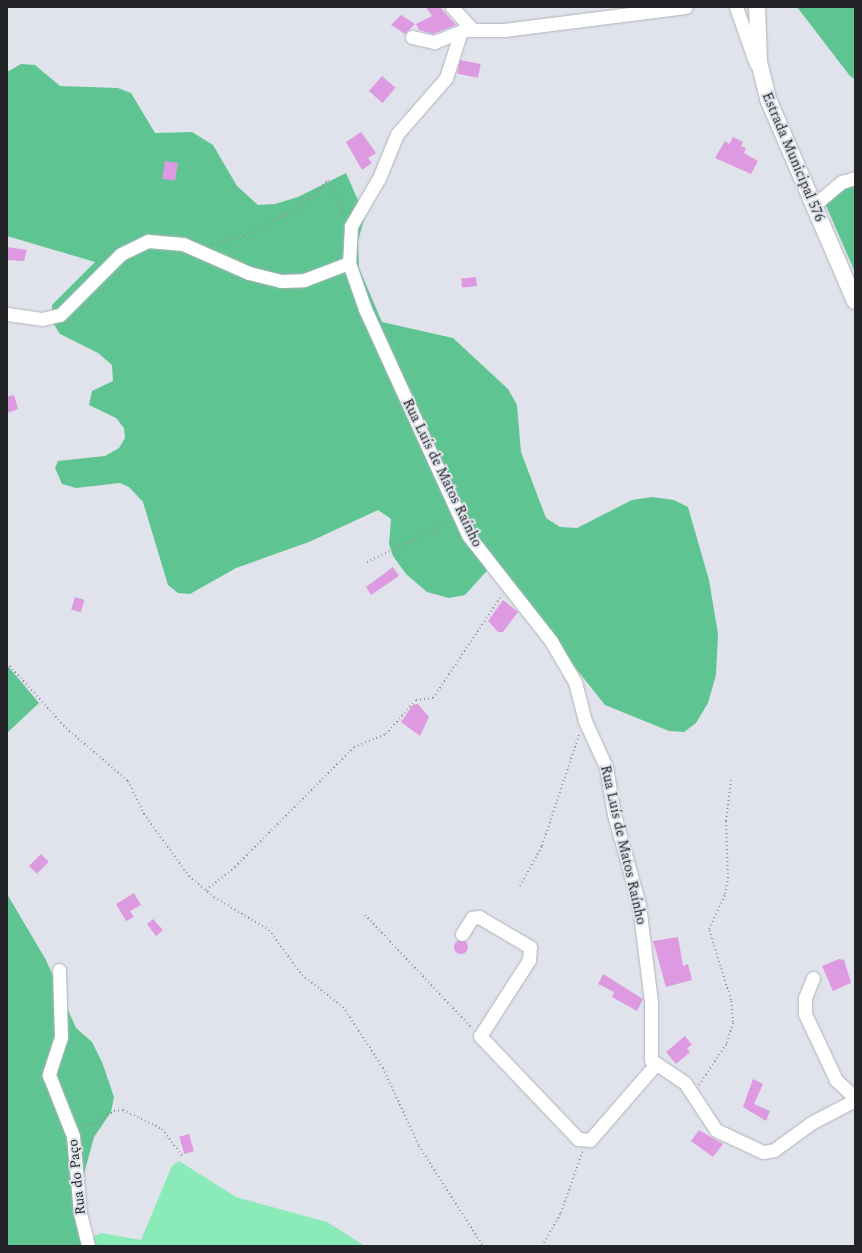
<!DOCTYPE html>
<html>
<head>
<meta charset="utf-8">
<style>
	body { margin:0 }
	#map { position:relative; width:862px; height:1253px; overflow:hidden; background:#e0e3eb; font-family:Spectral,serif }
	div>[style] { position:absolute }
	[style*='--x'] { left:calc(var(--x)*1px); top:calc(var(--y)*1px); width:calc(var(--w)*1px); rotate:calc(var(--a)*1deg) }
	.green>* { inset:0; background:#8aebb8 }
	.forest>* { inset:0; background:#5ec592 }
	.building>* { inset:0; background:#de9ae1; transform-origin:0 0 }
	.round { border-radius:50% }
	.path>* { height:2px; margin-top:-1px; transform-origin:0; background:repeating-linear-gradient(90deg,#919399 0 1px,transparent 0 4px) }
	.roads { filter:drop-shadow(0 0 1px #b0b3bb) drop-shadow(0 0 1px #b0b3bb) }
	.minor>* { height:13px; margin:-6.5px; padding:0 6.5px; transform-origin:6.5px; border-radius:6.5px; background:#fff }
	.major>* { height:16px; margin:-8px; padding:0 8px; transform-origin:8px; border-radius:8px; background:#fff }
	span { translate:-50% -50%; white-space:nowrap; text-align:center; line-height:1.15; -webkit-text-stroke:4px #e0e3eb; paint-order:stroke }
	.street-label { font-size:14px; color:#232427 }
	.frame { position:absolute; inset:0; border:8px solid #232427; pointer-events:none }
</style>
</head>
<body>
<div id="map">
	<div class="green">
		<div style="clip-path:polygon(179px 1161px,236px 1197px,327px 1222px,365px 1246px,93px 1246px,94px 1236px,101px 1233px,141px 1240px,172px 1166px)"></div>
	</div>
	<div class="forest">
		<div style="clip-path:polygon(797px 7px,855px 7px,855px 79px,850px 76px)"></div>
		<div style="clip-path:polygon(21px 64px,35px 65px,60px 86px,118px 88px,131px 93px,155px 133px,192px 132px,213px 145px,237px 186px,258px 205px,275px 204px,298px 197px,346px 173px,365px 216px,358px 241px,359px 268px,382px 322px,453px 338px,508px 389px,517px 405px,521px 452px,546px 518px,560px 527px,577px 528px,632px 500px,652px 497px,674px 500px,688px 507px,709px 580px,718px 634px,716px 675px,708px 703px,696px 723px,684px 732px,669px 731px,605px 705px,493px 564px,465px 595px,449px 598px,427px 592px,406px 574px,393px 556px,389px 544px,391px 519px,378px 510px,309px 542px,236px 568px,190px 594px,178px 593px,168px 585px,143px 502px,129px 487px,120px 483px,76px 488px,62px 484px,55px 468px,58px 461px,105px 456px,119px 448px,125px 438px,124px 428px,116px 418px,89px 405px,92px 391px,113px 381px,112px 365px,98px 353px,60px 334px,53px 323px,52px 305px,95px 262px,7px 236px,7px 72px)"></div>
		<div style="clip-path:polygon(855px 179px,855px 272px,824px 201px)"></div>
		<div style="clip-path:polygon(7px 665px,39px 703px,7px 733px)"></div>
		<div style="clip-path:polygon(7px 894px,46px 960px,76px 1028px,92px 1042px,102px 1062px,114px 1097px,111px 1112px,94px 1137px,81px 1185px,82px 1211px,93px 1246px,7px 1246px)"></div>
	</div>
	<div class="building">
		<div style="clip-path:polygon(426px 7px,440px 7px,456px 25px,433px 34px,419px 30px,416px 24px,432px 16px)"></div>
		<div style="clip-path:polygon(401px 15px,415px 24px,405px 34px,391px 25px)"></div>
		<div style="left:460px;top:60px;width:21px;height:14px;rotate:11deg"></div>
		<div style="left:382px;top:76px;width:18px;height:20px;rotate:41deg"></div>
		<div style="clip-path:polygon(361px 132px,376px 153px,368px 158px,372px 163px,362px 170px,346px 142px)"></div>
		<div style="clip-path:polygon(733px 137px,743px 142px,741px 146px,746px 148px,744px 153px,758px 161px,751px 174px,715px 158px,725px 141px,729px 144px)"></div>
		<div style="left:165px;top:161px;width:13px;height:18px;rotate:9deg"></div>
		<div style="clip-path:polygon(7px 247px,27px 250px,24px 261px,7px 260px)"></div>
		<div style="left:476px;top:277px;width:9px;height:15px;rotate:84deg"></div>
		<div style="clip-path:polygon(14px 395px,18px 409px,7px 413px,7px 397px)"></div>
		<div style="clip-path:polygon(393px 567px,399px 576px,371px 595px,366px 587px)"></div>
		<div style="left:75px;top:597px;width:10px;height:13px;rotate:17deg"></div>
		<div style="clip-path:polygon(503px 600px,518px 612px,503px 632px,498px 632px,488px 621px)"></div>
		<div style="clip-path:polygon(418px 704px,429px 717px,420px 736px,401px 722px,413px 705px)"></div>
		<div style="left:41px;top:854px;width:11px;height:17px;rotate:45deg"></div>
		<div style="clip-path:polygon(134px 893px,141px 905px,130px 911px,134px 917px,126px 921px,116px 904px)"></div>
		<div style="clip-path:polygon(153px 919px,163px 930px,156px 936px,147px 924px)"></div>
		<div style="clip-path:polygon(678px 937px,683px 966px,688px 964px,692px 980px,666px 987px,653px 941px)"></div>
		<div class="round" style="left:454px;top:940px;width:14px;height:14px"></div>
		<div style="clip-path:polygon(839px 959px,844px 960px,851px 983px,833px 991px,822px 966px)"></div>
		<div style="clip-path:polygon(603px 974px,643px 999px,637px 1011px,612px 997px,614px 992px,598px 984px)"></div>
		<div style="clip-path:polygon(685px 1036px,692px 1045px,687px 1048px,690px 1052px,676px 1064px,666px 1052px)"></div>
		<div style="clip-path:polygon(753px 1079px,763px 1084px,754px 1104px,770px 1111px,766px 1121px,743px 1107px)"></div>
		<div style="clip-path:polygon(699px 1130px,723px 1144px,713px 1157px,691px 1141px)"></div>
		<div style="left:189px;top:1134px;width:18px;height:10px;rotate:74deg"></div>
	</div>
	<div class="path">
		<div style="--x:212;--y:244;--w:33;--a:-14"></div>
		<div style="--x:244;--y:236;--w:63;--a:-26.6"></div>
		<div style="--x:300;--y:208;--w:40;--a:-45"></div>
		<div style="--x:328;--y:180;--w:39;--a:66"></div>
		<div style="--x:367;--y:562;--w:93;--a:-25.5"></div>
		<div style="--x:7;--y:663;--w:88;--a:47.8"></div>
		<div style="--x:66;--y:728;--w:82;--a:40.5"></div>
		<div style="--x:128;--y:781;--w:37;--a:64"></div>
		<div style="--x:144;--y:814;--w:77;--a:54"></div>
		<div style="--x:189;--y:876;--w:33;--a:40"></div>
		<div style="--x:214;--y:897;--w:64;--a:31"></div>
		<div style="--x:269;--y:930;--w:56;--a:53.7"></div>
		<div style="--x:302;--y:975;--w:52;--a:38"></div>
		<div style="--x:343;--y:1007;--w:73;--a:56.7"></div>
		<div style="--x:383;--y:1068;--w:86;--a:65.2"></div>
		<div style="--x:419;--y:1146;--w:119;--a:57.4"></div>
		<div style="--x:520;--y:886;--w:46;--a:-61.2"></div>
		<div style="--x:542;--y:846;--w:117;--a:-71.6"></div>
		<div style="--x:206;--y:890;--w:37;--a:-38"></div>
		<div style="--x:235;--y:867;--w:169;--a:-45.2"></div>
		<div style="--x:354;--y:747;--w:35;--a:-22"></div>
		<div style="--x:386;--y:734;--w:45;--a:-48.6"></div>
		<div style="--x:416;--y:700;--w:17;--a:-7"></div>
		<div style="--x:433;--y:698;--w:124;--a:-56.2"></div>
		<div style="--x:365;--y:915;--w:156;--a:46.6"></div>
		<div style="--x:699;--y:1085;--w:50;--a:-56.3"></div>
		<div style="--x:727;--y:1043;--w:22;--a:-74"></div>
		<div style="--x:733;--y:1022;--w:22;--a:-95"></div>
		<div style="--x:731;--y:1000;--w:74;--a:-107.2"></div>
		<div style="--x:709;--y:929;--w:38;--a:-65"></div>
		<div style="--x:725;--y:894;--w:16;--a:-79"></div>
		<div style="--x:728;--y:878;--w:57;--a:-92"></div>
		<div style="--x:726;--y:821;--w:41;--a:-83"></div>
		<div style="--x:80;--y:1126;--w:14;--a:-8"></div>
		<div style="--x:94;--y:1124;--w:24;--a:-33"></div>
		<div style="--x:114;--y:1111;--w:9;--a:-6"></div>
		<div style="--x:123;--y:1110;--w:43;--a:26"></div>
		<div style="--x:162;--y:1129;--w:34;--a:53"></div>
		<div style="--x:542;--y:1246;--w:38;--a:-60"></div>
		<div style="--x:561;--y:1213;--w:67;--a:-70.8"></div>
	</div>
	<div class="roads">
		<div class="minor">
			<div style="--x:452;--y:7;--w:30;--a:48"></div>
			<div style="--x:736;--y:7;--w:60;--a:70.7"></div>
			<div style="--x:461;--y:31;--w:49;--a:107.7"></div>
			<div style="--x:446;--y:78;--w:74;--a:131.2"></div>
			<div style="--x:397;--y:134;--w:48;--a:112.2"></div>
			<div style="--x:379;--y:178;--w:56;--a:120.3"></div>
			<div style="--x:351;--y:226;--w:37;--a:93"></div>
			<div style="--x:349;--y:263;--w:49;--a:70.8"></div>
			<div style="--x:365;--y:309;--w:248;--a:65.5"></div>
			<div style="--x:468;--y:535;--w:135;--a:51.9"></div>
			<div style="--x:551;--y:641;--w:48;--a:59.7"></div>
			<div style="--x:575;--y:682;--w:40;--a:75.6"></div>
			<div style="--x:585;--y:721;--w:51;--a:65.5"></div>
			<div style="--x:606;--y:767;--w:48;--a:80.3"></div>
			<div style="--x:614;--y:814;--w:94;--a:74.6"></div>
			<div style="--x:639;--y:905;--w:98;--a:82.9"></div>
			<div style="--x:651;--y:1002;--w:58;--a:90"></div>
			<div style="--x:651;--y:1060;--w:41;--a:34.1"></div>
			<div style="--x:685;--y:1083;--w:56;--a:56.6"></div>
			<div style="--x:716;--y:1130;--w:52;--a:25.1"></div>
			<div style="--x:763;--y:1152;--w:11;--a:-10"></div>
			<div style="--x:774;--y:1150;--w:46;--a:-36.1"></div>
			<div style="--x:811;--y:1123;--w:50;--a:-27.6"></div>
			<div style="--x:412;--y:37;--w:23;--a:13"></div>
			<div style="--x:434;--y:42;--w:33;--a:-21"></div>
			<div style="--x:465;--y:30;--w:39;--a:0"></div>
			<div style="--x:504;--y:30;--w:183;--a:-7.2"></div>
			<div style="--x:813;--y:206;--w:38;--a:-40"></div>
			<div style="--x:842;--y:182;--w:14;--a:-17"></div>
			<div style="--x:7;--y:314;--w:35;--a:8"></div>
			<div style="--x:42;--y:319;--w:18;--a:-13"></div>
			<div style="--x:60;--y:315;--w:86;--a:-45"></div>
			<div style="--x:121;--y:254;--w:30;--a:-26"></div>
			<div style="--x:148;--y:241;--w:35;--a:5"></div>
			<div style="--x:183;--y:244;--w:72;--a:23.7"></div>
			<div style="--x:249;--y:273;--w:33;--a:14"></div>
			<div style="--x:281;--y:281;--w:23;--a:-2"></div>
			<div style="--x:304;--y:280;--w:48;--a:-20.7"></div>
			<div style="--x:462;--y:934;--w:19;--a:-58"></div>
			<div style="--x:472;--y:918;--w:7;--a:-8"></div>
			<div style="--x:479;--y:917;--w:59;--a:30.5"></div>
			<div style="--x:530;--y:947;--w:13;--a:94"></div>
			<div style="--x:529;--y:960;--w:90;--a:122.8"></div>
			<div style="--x:480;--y:1036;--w:142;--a:46.4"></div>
			<div style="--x:578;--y:1139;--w:12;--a:5"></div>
			<div style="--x:590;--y:1140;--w:99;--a:-49.1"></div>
			<div style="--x:59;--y:970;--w:67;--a:88.3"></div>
			<div style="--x:61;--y:1037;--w:40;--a:108"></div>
			<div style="--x:49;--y:1075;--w:66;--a:68.5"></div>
			<div style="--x:73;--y:1136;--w:77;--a:84.8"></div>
			<div style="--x:80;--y:1213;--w:34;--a:76"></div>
			<div style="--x:813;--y:978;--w:22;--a:112"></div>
			<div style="--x:805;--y:998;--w:16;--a:90"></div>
			<div style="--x:805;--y:1014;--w:73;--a:64.8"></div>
			<div style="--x:836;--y:1080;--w:26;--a:43"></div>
		</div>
		<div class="major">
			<div style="--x:757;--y:7;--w:55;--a:87.9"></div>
			<div style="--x:759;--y:62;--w:38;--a:76"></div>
			<div style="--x:768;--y:99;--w:220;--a:66.7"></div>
		</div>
	</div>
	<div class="street-label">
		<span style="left:793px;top:157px;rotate:67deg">Estrada Municipal 576</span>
		<span style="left:442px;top:473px;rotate:64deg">Rua Luís de Matos Raínho</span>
		<span style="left:623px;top:845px;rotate:77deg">Rua Luís de Matos Raínho</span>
		<span style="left:77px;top:1177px;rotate:-96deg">Rua do Paço</span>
	</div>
	<div class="frame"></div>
</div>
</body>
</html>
